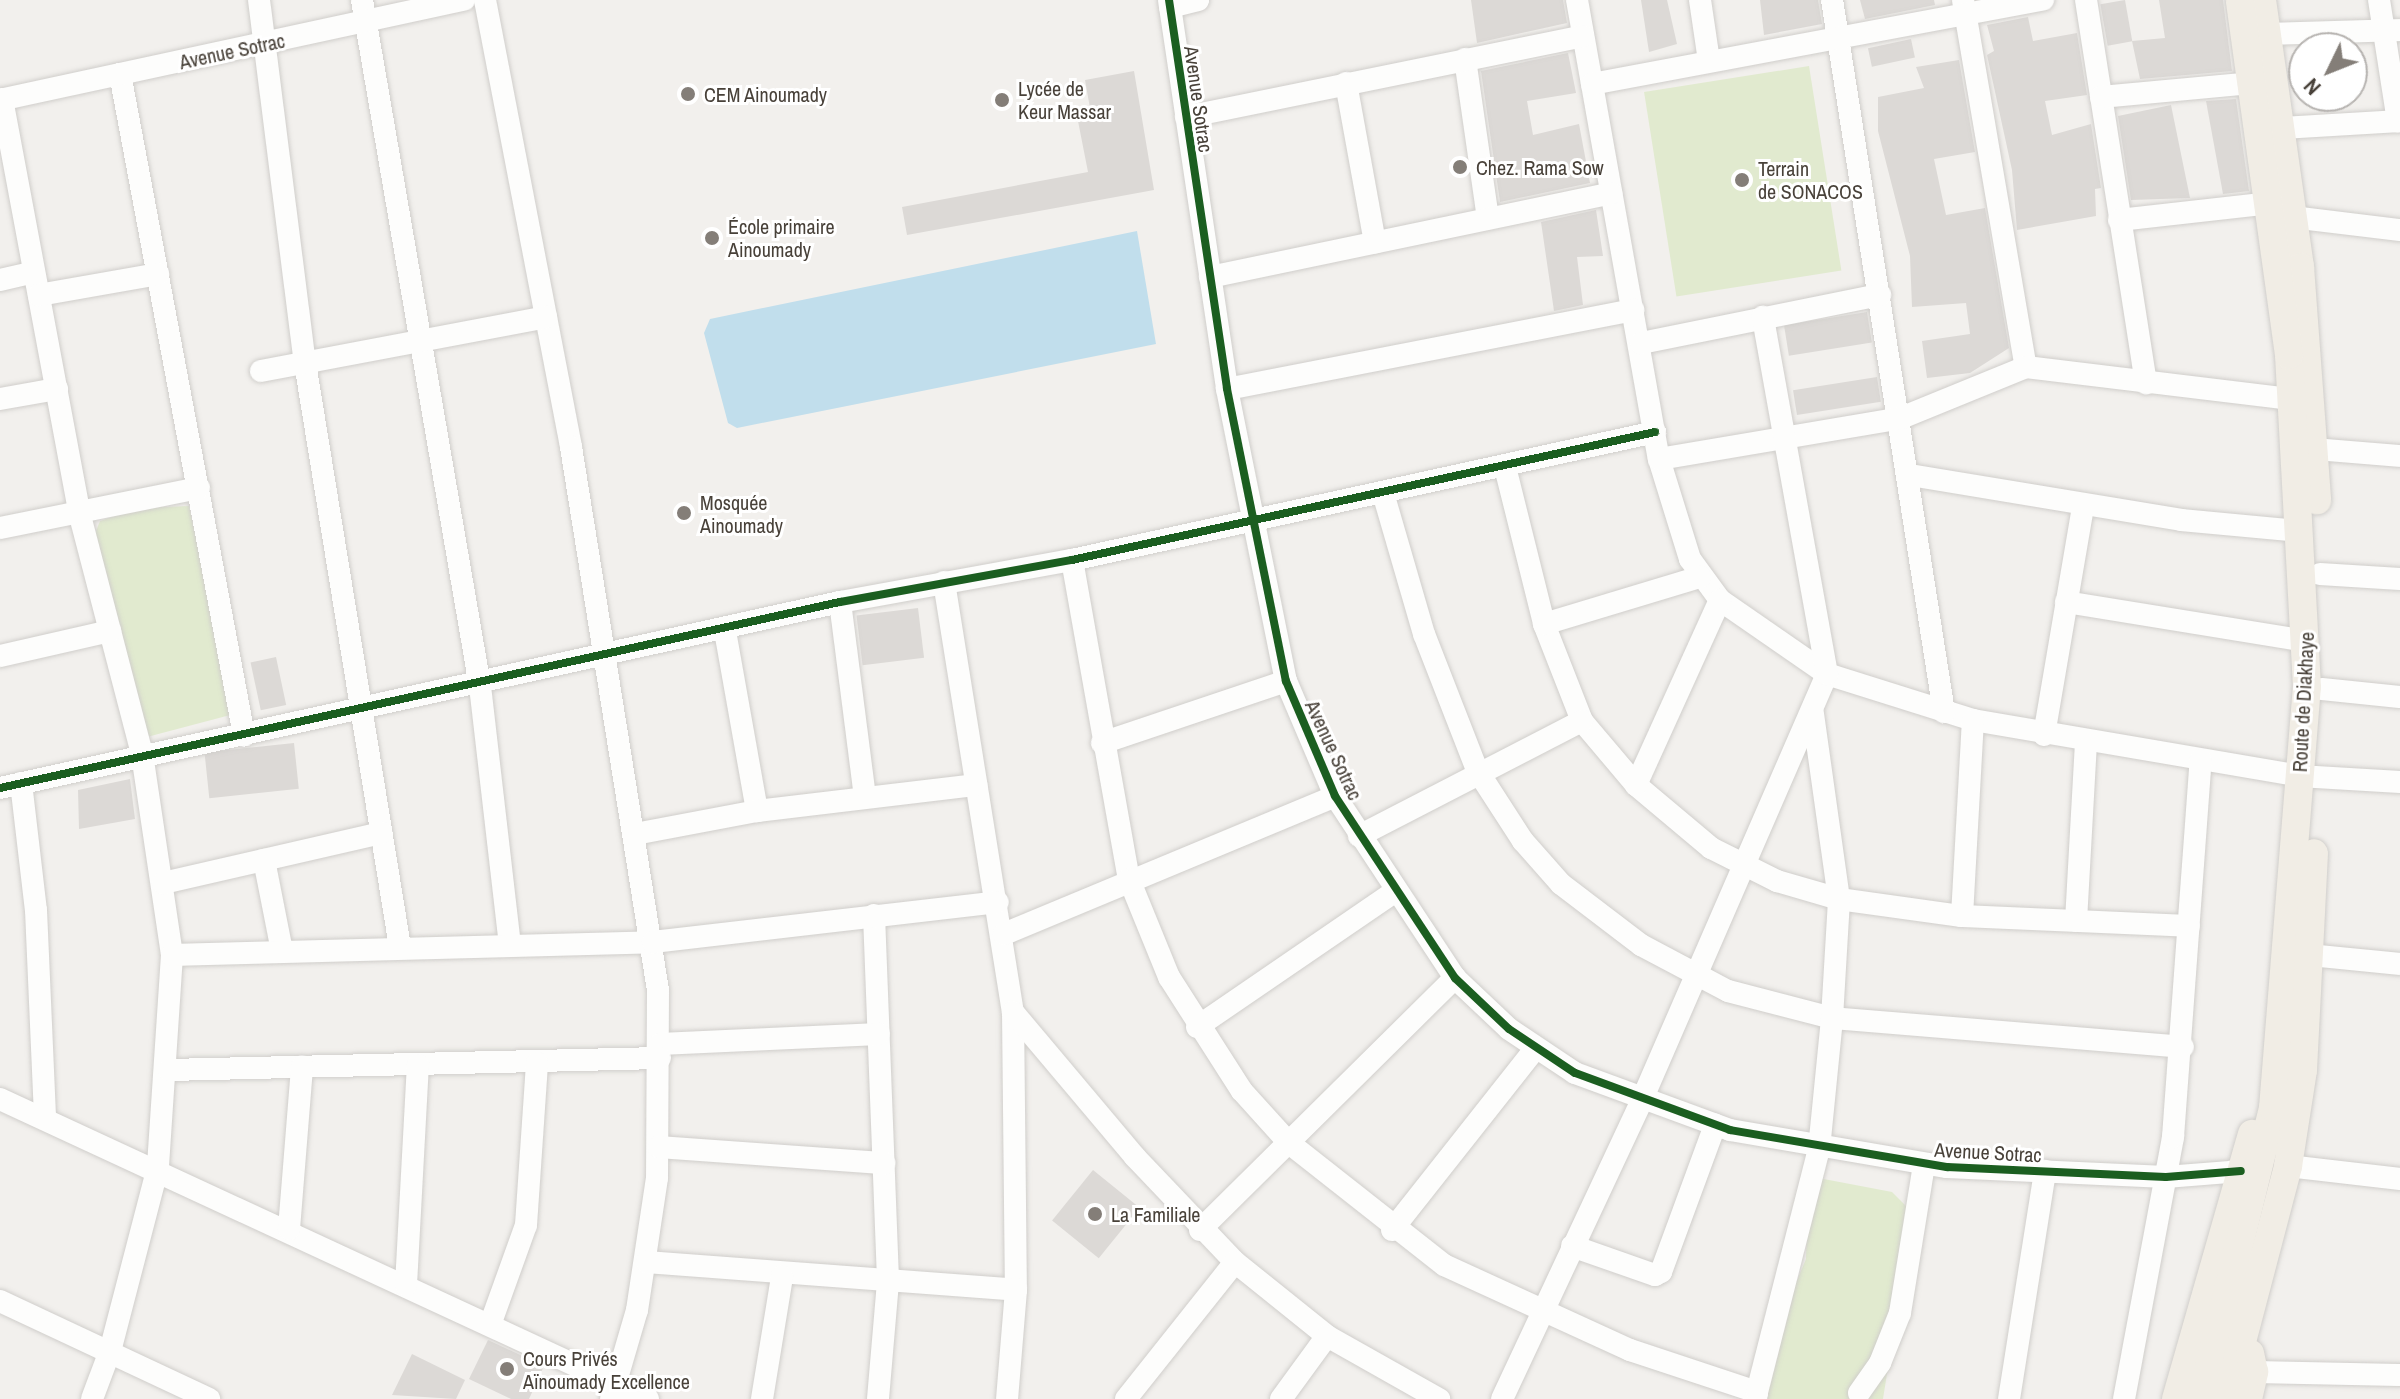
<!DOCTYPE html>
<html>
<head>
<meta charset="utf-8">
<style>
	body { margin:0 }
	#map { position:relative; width:2400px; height:1399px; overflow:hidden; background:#f2f0ed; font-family:"Archivo Narrow",sans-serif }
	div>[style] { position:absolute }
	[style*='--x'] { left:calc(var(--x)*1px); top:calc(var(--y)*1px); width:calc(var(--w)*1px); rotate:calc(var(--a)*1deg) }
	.green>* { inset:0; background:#e1eacf; transform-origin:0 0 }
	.water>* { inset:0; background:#c1deec }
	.building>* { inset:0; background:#dcd9d6; transform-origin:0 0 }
	.roads { filter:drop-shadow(0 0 2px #d0cecb) drop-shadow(0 0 2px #d0cecb) }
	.minor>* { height:22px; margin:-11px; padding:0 11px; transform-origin:11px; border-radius:11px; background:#fdfdfc }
	.major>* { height:28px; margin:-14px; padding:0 14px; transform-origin:14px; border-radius:14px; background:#f1ede5 }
	.cycleway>* { height:8px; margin:-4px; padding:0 4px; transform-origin:4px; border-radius:4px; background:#1b5e20 }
	.dots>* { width:22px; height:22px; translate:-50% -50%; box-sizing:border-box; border:4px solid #fff; border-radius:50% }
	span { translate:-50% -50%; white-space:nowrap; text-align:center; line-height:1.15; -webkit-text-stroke:6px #fff; paint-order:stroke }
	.street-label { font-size:20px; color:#484139 }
	.poi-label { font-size:20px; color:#484139 }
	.left { translate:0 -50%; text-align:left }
	.north { position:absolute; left:2288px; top:32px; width:80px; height:80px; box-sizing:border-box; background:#fff; border:2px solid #b6b3b0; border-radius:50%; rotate:227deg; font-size:22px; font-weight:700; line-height:32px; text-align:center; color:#484139 }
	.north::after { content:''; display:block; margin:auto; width:28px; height:36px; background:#847e78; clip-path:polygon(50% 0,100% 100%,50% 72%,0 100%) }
</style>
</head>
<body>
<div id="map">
	<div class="green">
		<div style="left:1809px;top:66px;width:207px;height:167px;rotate:81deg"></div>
		<div style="clip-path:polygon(189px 506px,234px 714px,147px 737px,94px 536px,100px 521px,138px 508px)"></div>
		<div style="clip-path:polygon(1808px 1176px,1892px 1192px,1908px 1208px,1911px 1223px,1883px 1399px,1747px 1399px,1806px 1259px)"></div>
	</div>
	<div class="water">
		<div style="clip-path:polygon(1137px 231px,1156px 344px,737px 428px,728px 423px,704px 333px,710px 319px)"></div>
	</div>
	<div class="building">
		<div style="clip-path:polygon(1471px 0,1563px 0,1567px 23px,1477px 43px)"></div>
		<div style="clip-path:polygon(1641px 0,1667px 0,1677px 44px,1649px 52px)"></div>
		<div style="clip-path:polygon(1760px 0,1818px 0,1822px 24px,1764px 35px)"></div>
		<div style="clip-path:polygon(1860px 0,1934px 0,1935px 5px,1865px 19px)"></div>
		<div style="left:2125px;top:0;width:42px;height:25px;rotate:80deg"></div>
		<div style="clip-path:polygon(2159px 0,2223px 0,2232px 71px,2140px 79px,2132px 41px,2165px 38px)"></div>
		<div style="clip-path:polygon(2028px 17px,2033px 41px,2077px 33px,2087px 95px,2045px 101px,2052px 135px,2091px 124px,2101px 188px,2095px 189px,2096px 216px,2017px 230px,2012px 170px,1987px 55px,1994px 51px,1987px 25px)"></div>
		<div style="left:1911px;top:39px;width:19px;height:44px;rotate:78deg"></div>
		<div style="clip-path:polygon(1568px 53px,1576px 93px,1527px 101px,1533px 135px,1579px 124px,1590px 183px,1500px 202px,1481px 71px)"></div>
		<div style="clip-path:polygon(1959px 60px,1975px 152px,1934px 159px,1946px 215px,1985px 208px,2009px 348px,1970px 373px,1927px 378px,1922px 341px,1970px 334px,1966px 303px,1912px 307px,1910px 256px,1878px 131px,1878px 97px,1924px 88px,1916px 67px)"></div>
		<div style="clip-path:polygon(1134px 71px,1154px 190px,907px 235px,902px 207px,1088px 172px,1077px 116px,1091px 114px,1085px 80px)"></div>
		<div style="clip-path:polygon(2236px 99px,2249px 191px,2223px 194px,2206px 101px)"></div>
		<div style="clip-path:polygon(2171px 105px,2190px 198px,2131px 200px,2118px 116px)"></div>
		<div style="clip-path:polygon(1596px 210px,1603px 256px,1577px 257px,1583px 305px,1554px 311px,1541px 222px)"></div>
		<div style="left:1867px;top:312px;width:31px;height:84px;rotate:81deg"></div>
		<div style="left:1877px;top:377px;width:25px;height:85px;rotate:81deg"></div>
		<div style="left:918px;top:608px;width:50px;height:62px;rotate:83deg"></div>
		<div style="left:276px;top:657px;width:49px;height:26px;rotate:78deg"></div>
		<div style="left:294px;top:743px;width:46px;height:90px;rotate:84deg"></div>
		<div style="clip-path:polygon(130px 779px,135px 819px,79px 829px,78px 790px)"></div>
		<div style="left:1093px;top:1170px;width:60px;height:65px;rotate:39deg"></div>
		<div style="clip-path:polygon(488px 1340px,544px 1366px,529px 1399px,511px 1399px,469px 1379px)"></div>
		<div style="clip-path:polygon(412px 1354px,465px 1380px,456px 1399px,392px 1395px)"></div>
	</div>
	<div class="roads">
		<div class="minor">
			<div style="--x:259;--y:0;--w:366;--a:82.8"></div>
			<div style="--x:305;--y:363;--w:592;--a:80.76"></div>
			<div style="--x:362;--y:0;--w:696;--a:80.24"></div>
			<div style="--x:480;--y:686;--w:261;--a:83.4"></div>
			<div style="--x:485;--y:0;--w:455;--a:79.1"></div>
			<div style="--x:571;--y:447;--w:550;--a:80.9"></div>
			<div style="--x:658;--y:990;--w:188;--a:90.3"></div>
			<div style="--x:657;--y:1178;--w:134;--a:98.6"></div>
			<div style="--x:637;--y:1310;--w:93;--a:106.3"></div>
			<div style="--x:1169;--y:0;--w:393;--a:81.5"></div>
			<div style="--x:1227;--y:389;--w:298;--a:78.6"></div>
			<div style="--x:1286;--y:681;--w:125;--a:66.9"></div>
			<div style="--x:1335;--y:796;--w:218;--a:56.6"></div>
			<div style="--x:1455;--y:978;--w:74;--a:43.4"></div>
			<div style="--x:1509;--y:1029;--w:79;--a:33.7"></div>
			<div style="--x:1575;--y:1073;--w:165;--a:20.2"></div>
			<div style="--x:1730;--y:1130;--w:220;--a:9.7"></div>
			<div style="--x:1947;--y:1167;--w:219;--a:2.6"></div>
			<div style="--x:2166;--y:1177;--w:75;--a:-4.6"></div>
			<div style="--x:1577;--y:0;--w:466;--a:79.9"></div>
			<div style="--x:1659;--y:459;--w:105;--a:72.8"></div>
			<div style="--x:1690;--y:559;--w:51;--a:53.8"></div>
			<div style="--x:1720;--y:600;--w:130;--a:34.7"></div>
			<div style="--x:1827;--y:674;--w:153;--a:17.5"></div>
			<div style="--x:1973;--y:720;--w:331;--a:9.7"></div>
			<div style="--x:2299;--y:776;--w:101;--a:3.4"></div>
			<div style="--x:1700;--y:0;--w:62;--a:81.6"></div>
			<div style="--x:1832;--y:0;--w:721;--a:81.06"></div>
			<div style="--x:1963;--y:0;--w:372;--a:80.3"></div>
			<div style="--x:2086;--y:0;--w:388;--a:81.1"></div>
			<div style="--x:2379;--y:0;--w:123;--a:81.1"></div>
			<div style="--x:1170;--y:7;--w:29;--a:-14"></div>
			<div style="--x:2269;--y:34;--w:131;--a:-1.7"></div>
			<div style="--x:1465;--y:59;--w:161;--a:81.8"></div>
			<div style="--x:120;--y:74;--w:673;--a:79.38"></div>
			<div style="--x:1346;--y:83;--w:162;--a:79.7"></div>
			<div style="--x:1592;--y:84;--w:459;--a:-10.6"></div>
			<div style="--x:2101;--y:97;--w:153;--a:-5.3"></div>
			<div style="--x:2;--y:99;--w:420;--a:79.4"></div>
			<div style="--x:79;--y:512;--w:250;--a:75.4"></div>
			<div style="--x:142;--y:754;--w:203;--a:81.5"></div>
			<div style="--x:172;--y:955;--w:212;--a:93.8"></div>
			<div style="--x:158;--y:1167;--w:190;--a:104.6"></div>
			<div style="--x:110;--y:1351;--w:51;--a:110.6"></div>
			<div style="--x:0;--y:100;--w:475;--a:-12.2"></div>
			<div style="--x:1186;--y:117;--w:405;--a:-11.5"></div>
			<div style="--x:2282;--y:128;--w:118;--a:-3.4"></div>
			<div style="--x:2292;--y:217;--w:109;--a:6.9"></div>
			<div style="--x:2119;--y:220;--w:153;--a:-6.4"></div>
			<div style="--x:1210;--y:277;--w:410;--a:-11.8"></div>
			<div style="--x:0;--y:280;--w:35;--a:-13"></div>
			<div style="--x:39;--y:295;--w:121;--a:-10"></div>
			<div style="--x:1641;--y:343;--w:244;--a:-11.4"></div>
			<div style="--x:261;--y:371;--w:290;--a:-10.7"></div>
			<div style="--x:1227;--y:389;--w:414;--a:-11"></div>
			<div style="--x:0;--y:399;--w:58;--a:-10"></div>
			<div style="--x:2315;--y:449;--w:85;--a:4.7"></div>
			<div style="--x:1659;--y:459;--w:245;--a:-9.6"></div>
			<div style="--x:1901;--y:418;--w:135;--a:-22.2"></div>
			<div style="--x:2026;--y:367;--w:284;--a:6.9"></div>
			<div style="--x:1505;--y:467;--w:162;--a:76"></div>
			<div style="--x:1544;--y:624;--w:104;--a:68.6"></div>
			<div style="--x:1582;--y:721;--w:84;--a:49.8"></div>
			<div style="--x:1636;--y:785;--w:98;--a:40"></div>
			<div style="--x:1711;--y:848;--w:74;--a:26.6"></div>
			<div style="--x:1777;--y:881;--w:65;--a:16.2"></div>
			<div style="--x:1839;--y:899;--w:124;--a:7.9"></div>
			<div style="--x:1962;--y:916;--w:227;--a:2.5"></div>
			<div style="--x:1910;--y:475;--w:275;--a:9.4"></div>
			<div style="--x:2181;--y:520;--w:120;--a:5.3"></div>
			<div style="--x:1383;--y:493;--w:147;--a:73.8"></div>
			<div style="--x:1424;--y:634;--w:146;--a:68.7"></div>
			<div style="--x:1477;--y:770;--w:85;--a:57.1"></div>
			<div style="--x:1523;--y:841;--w:57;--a:48.5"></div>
			<div style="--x:1561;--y:884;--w:101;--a:37.3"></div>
			<div style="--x:1641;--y:945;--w:98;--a:27.9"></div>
			<div style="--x:1728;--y:991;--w:107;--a:14.6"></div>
			<div style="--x:1832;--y:1018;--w:352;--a:4.7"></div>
			<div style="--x:0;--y:528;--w:203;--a:-11.4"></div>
			<div style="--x:1072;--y:560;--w:324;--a:79.9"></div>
			<div style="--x:1129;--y:879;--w:106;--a:67.8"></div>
			<div style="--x:1169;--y:977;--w:135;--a:57.4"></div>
			<div style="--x:1242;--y:1091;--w:70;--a:47.9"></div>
			<div style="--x:1289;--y:1143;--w:197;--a:38.2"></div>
			<div style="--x:1444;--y:1265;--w:205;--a:24.6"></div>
			<div style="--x:1630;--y:1350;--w:134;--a:18.3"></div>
			<div style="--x:1757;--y:1392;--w:7;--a:98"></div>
			<div style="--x:2320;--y:574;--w:80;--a:3.6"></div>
			<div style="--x:944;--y:582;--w:436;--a:80.9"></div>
			<div style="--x:1013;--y:1012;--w:278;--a:89.4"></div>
			<div style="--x:1016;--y:1290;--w:109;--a:94.7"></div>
			<div style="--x:840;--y:602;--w:197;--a:82.7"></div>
			<div style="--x:2066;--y:602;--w:244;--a:9.2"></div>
			<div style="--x:1544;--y:624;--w:163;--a:-16.8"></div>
			<div style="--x:725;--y:631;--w:183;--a:79.9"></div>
			<div style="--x:0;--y:656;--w:113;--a:-12.8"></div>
			<div style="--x:2322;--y:689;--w:78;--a:5.9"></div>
			<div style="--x:2044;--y:735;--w:232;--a:-80.3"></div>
			<div style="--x:1102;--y:743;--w:194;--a:-18.6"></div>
			<div style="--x:21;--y:783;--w:128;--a:83.3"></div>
			<div style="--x:36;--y:910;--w:208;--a:87.5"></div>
			<div style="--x:1636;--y:785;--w:203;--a:-65.6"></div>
			<div style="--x:0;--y:788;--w:860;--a:-12.49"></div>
			<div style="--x:840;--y:602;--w:236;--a:-10.3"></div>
			<div style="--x:1072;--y:560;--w:597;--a:-12.38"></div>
			<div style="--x:635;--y:834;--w:124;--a:-10.7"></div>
			<div style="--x:757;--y:811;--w:221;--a:-6.8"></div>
			<div style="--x:1359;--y:836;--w:251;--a:-27.3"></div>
			<div style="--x:264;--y:860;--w:93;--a:78.8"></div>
			<div style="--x:163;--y:883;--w:224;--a:-12.9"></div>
			<div style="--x:874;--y:915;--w:367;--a:87.8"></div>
			<div style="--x:888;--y:1282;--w:117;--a:94.9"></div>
			<div style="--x:1962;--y:916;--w:196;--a:-86.8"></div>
			<div style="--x:2076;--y:921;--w:180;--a:-86.8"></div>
			<div style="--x:1004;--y:934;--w:359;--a:-22.6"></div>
			<div style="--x:172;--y:955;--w:481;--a:-1.5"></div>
			<div style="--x:653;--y:942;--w:347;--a:-6.6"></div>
			<div style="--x:2309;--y:955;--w:91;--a:5.6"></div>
			<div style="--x:1013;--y:1012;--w:189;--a:49.9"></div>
			<div style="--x:1135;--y:1157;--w:145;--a:46.4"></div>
			<div style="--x:1235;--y:1262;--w:118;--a:38.8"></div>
			<div style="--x:1327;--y:1336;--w:129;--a:29.4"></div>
			<div style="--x:1197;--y:1027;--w:237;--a:-34.4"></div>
			<div style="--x:660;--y:1044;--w:219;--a:-2.6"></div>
			<div style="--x:169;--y:1070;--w:491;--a:-1.4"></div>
			<div style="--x:0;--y:1099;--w:714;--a:24.84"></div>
			<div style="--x:659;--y:1147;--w:226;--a:4.1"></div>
			<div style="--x:2288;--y:1166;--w:113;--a:6.6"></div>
			<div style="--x:289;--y:1229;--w:163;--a:-85.4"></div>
			<div style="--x:1200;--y:1230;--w:359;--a:-44.7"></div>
			<div style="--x:1392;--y:1230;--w:231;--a:-51.7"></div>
			<div style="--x:1572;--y:1246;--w:88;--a:19.3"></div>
			<div style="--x:1655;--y:1275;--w:7;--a:-27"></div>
			<div style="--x:1661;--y:1272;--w:157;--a:-69.8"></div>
			<div style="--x:647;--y:1262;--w:370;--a:4.3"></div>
			<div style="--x:406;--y:1285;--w:220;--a:-86.9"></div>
			<div style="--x:0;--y:1301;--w:231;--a:25.1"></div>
			<div style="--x:490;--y:1325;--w:106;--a:-70.2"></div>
			<div style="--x:526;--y:1225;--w:162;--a:-86.1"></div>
			<div style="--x:2254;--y:1372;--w:146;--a:1.2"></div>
			<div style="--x:1757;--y:1392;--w:251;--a:-75.7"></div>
			<div style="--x:1819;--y:1149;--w:132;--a:-84.3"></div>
			<div style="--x:1832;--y:1018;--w:119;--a:-86.6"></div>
			<div style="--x:1839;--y:899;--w:188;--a:-98"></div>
			<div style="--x:1859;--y:1393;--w:37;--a:-55"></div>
			<div style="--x:1880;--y:1363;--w:54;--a:-68.2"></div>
			<div style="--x:1900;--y:1313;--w:151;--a:-80.8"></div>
			<div style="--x:762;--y:1399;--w:124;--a:-80.7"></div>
			<div style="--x:1126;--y:1399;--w:175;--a:-51.5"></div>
			<div style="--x:1281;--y:1399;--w:78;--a:-53.9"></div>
			<div style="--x:1502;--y:1399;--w:328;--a:-64.9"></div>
			<div style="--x:1641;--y:1102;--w:467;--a:-66.5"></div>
			<div style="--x:1827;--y:674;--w:363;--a:-100.2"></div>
			<div style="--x:2009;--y:1399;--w:231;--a:-81"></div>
			<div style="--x:2124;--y:1399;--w:267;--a:-79.4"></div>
			<div style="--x:2173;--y:1137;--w:378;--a:-85.8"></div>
		</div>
		<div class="major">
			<div style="--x:2262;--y:0;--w:270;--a:81.9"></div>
			<div style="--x:2300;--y:267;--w:234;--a:85.8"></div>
			<div style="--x:2176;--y:1399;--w:276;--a:-74"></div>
			<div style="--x:2201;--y:1399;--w:300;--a:-76.1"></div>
			<div style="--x:2273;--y:1108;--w:422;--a:-85.4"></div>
			<div style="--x:2307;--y:687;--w:332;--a:-93.1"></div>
			<div style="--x:2289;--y:355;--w:358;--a:-97.9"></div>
			<div style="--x:2227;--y:1399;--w:241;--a:-75.3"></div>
			<div style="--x:2288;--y:1166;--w:97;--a:-81.1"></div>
			<div style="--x:2303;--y:1070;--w:217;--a:-87.1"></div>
			<div style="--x:2248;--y:1399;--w:28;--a:-77"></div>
			<div style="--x:2254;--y:1372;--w:19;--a:-102"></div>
		</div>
	</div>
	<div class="cycleway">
		<div style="--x:1169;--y:0;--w:393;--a:81.5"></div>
		<div style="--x:1227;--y:389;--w:298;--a:78.6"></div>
		<div style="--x:1286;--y:681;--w:125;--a:66.9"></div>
		<div style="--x:1335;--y:796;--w:218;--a:56.6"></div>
		<div style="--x:1455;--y:978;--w:74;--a:43.4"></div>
		<div style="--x:1509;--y:1029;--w:79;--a:33.7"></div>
		<div style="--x:1575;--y:1073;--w:165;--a:20.2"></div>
		<div style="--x:1730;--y:1130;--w:220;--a:9.7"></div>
		<div style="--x:1947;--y:1167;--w:219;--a:2.6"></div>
		<div style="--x:2166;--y:1177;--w:75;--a:-4.6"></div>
		<div style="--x:0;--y:788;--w:860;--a:-12.49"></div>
		<div style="--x:840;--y:602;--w:236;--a:-10.3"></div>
		<div style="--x:1072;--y:560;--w:597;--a:-12.38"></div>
	</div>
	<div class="dots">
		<div style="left:688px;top:94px;background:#847e78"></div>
		<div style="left:1002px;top:100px;background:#847e78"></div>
		<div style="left:1460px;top:167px;background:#847e78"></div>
		<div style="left:1742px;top:180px;background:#847e78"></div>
		<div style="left:712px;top:238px;background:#847e78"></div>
		<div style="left:684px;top:513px;background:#847e78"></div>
		<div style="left:1095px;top:1214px;background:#847e78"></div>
		<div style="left:507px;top:1369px;background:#847e78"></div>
	</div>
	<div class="street-label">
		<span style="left:232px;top:51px;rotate:-12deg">Avenue Sotrac</span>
		<span style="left:1199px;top:99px;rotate:82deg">Avenue Sotrac</span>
		<span style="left:2303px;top:702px;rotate:-87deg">Route de Diakhaye</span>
		<span style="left:1334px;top:750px;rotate:65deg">Avenue Sotrac</span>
		<span style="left:1988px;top:1152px;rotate:3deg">Avenue Sotrac</span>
	</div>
	<div class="poi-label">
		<span class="left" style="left:1018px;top:100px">Lycée de<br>Keur Massar</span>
		<span class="left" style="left:704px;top:94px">CEM Ainoumady</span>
		<span class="left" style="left:1476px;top:167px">Chez. Rama Sow</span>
		<span class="left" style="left:1758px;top:180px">Terrain<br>de SONACOS</span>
		<span class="left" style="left:728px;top:238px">École primaire<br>Ainoumady</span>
		<span class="left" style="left:700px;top:514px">Mosquée<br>Ainoumady</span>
		<span class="left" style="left:1111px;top:1214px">La Familiale</span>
		<span class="left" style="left:523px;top:1370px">Cours Privés<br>Aïnoumady Excellence</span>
	</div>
	<div class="north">N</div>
</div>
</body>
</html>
